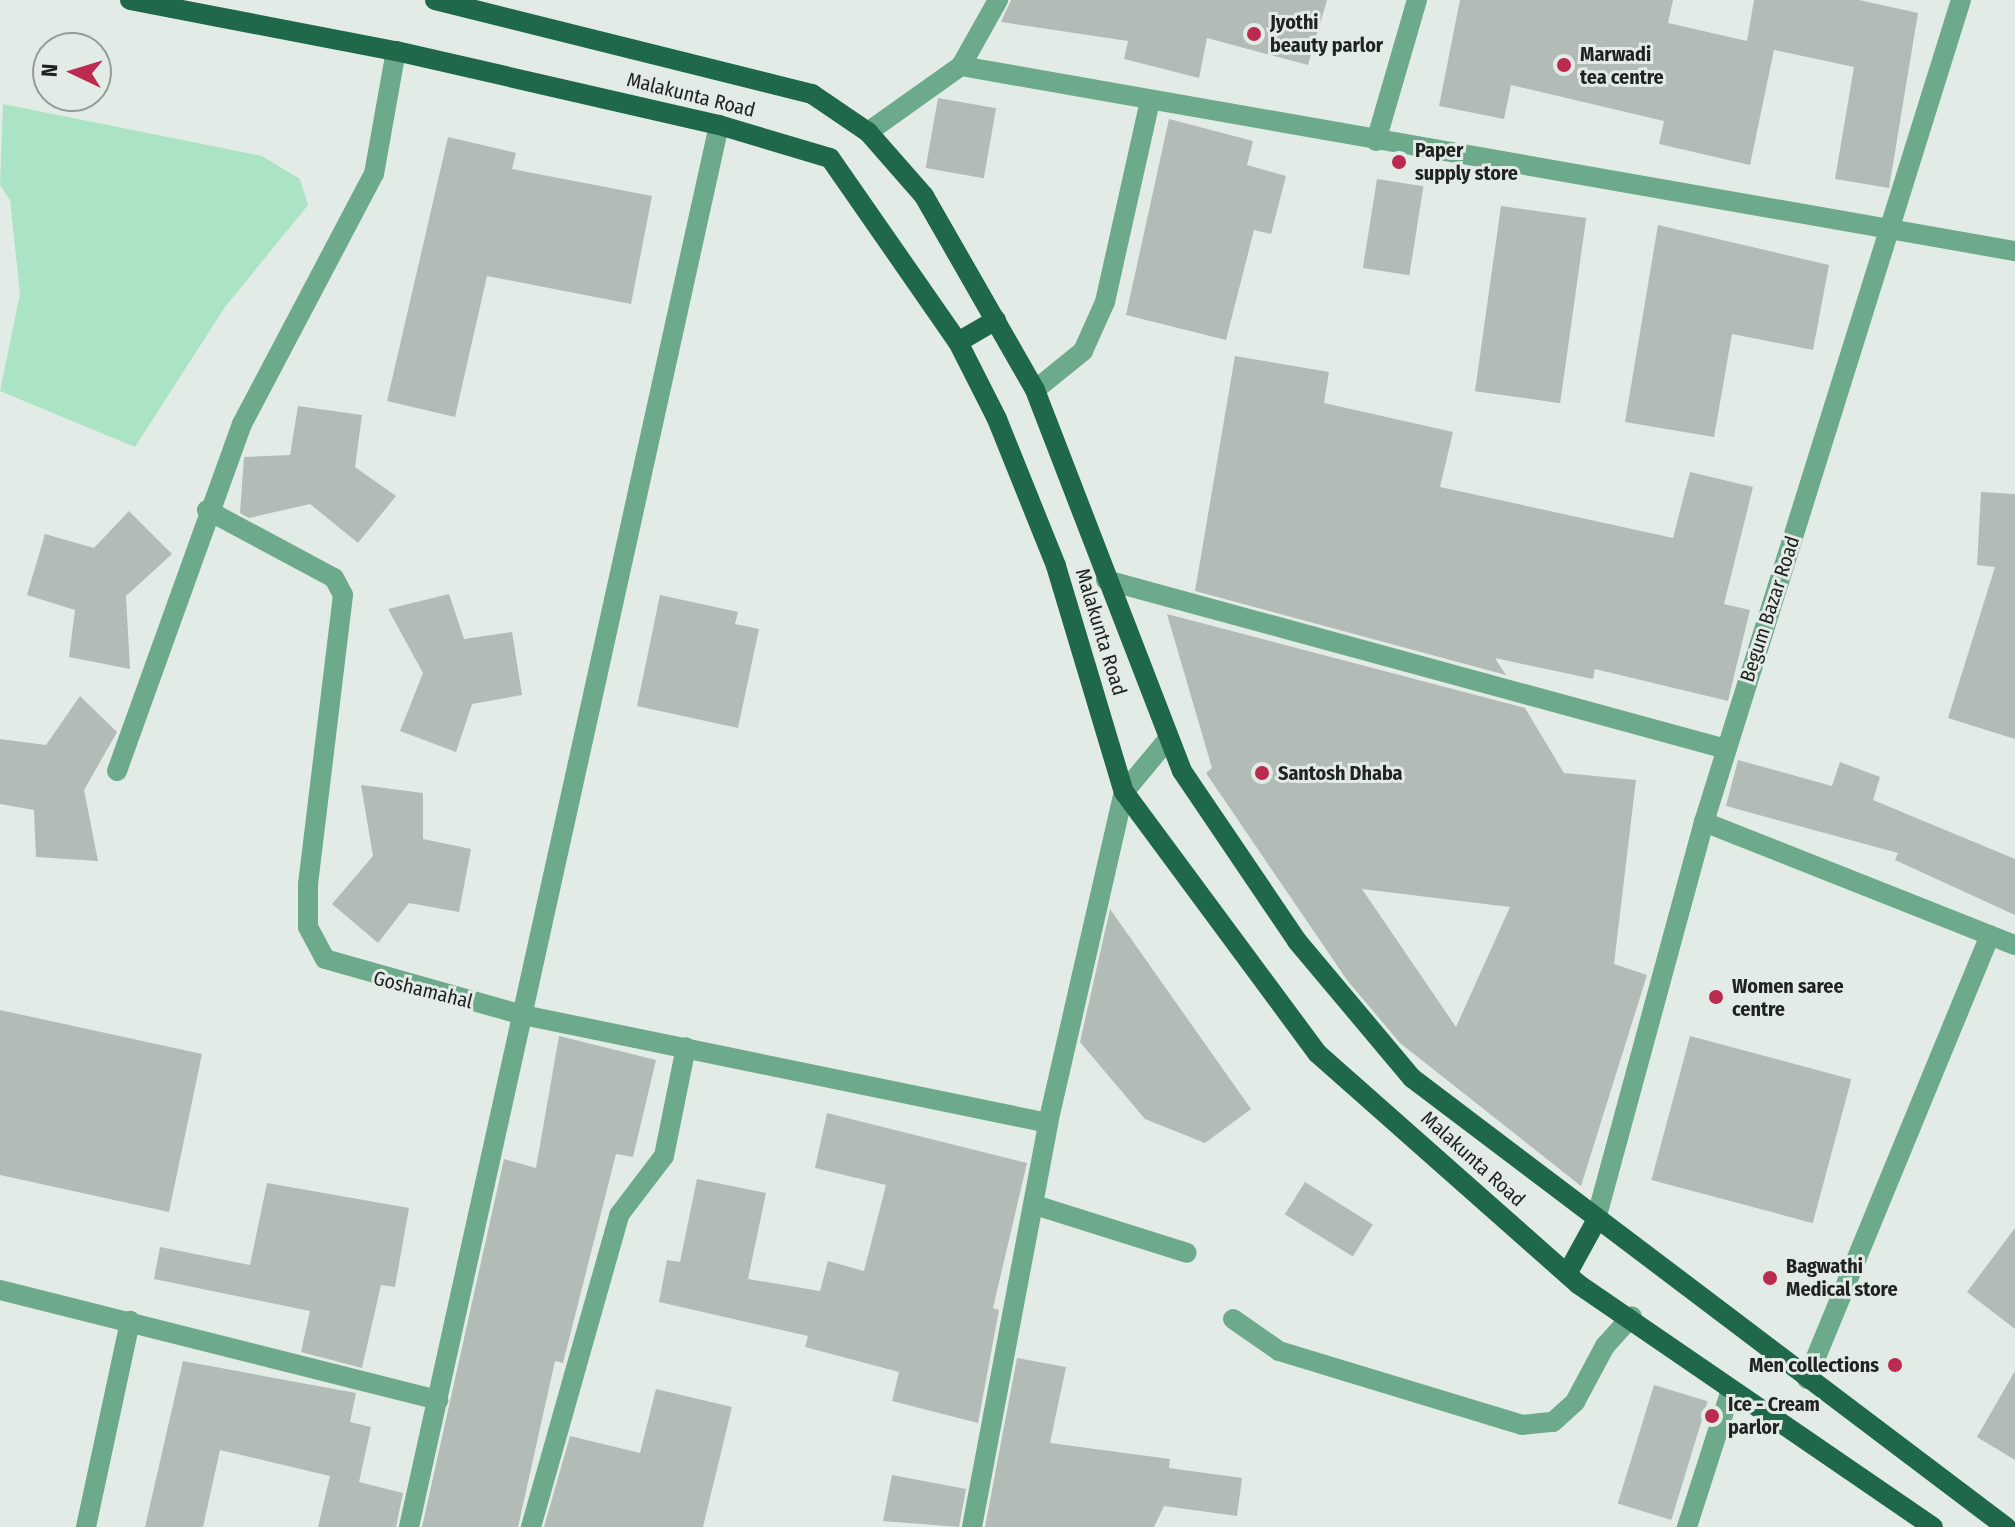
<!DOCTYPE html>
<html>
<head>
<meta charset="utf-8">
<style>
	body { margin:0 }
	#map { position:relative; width:2015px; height:1527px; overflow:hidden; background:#e3ebe6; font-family:"Fira Sans Condensed",sans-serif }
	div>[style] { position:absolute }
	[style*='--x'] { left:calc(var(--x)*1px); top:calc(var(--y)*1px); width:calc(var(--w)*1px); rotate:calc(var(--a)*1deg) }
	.green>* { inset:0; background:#aae4c5 }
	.building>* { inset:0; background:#b3bbb6; transform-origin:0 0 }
	.minor>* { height:20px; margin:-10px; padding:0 10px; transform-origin:10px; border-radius:10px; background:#6daa8b }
	.major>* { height:20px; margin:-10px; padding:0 10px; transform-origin:10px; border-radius:10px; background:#1f694a }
	.dots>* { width:22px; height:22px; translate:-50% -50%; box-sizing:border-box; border:4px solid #e3ebe6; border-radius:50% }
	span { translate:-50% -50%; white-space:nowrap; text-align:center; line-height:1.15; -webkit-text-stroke:6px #e3ebe6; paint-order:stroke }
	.poi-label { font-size:20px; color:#202321; font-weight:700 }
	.left { translate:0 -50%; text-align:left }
	.right { translate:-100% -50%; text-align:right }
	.street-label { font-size:20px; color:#202321 }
	.north { position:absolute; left:32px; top:32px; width:80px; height:80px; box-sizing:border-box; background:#e3ebe6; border:2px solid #959b97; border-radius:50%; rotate:274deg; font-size:22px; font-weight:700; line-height:32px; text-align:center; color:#202321 }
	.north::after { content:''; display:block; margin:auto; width:28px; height:36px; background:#bb2b50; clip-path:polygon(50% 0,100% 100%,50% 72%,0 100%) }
</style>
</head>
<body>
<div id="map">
	<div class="green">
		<div style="clip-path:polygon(3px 104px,262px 156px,300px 179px,308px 205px,225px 307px,135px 447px,0 391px,20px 294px,10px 200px,0 185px)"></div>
	</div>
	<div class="building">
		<div style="clip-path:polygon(1011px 0,1327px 0,1308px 65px,1207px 38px,1199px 78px,1124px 59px,1128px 41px,1001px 22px)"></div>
		<div style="clip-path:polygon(1460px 0,1673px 0,1668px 23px,1747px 41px,1754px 0,1859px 0,1918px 13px,1889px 188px,1835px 179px,1854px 67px,1774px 50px,1750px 165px,1659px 144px,1664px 121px,1511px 85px,1504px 119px,1439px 106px)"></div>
		<div style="left:938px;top:98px;width:59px;height:71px;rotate:10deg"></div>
		<div style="clip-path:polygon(1169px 119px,1253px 141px,1247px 165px,1286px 176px,1271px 234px,1254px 230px,1226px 340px,1126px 315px)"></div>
		<div style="clip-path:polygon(448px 137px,516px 153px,512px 169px,652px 196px,631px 304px,487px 276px,455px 417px,387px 401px)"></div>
		<div style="left:1377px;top:179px;width:47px;height:90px;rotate:9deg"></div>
		<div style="left:1501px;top:206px;width:86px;height:187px;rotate:8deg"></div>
		<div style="clip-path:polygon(1658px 225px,1829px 265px,1813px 350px,1732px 334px,1714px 437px,1625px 422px)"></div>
		<div style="clip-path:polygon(1235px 356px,1329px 372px,1324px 403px,1453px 432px,1440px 487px,1673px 538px,1690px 472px,1753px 487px,1724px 604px,1750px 610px,1728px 701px,1595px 669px,1593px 679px,1495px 658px,1506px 675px,1195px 591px)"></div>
		<div style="clip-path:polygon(298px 406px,362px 415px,355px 467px,396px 496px,358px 543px,310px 504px,249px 518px,240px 513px,244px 457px,290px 455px)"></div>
		<div style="clip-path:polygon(1981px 492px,2015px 494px,2015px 739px,1948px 718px,1995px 567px,1977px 565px)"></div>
		<div style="clip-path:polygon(129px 511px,172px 554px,126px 596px,130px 669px,69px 657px,75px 610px,27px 595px,45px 534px,94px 548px)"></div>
		<div style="clip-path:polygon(449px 594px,464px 639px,512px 632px,522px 695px,472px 704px,456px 752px,400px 731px,423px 673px,388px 609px)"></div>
		<div style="clip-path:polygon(660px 595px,738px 612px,735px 624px,759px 629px,738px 728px,637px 706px)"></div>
		<div style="clip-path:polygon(evenodd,1167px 614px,1525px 708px,1564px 773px,1636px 780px,1614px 964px,1647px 975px,1581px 1186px,1400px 1043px,1347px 980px,1206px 773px,1212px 768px,1167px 614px,1362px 889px,1510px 907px,1456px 1027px,1362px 889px)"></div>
		<div style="clip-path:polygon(80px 696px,117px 732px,84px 790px,98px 861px,36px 857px,34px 810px,0 804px,0 739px,46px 745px)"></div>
		<div style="clip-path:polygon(1738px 760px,1832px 786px,1840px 762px,1880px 777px,1873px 800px,2015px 859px,2015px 915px,1895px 860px,1898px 853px,1726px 806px)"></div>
		<div style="clip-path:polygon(361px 785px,423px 793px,423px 839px,471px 849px,459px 912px,409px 903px,378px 943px,332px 904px,373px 856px)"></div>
		<div style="clip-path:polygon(1110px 909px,1251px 1109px,1205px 1143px,1145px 1119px,1080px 1042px)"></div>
		<div style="clip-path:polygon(0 1010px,202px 1054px,169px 1212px,0 1175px)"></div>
		<div style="clip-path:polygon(559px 1036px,656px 1060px,633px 1157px,616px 1154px,563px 1363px,555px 1361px,518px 1527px,422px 1527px,504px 1159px,536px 1168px)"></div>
		<div style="left:1690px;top:1036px;width:167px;height:149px;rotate:15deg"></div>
		<div style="clip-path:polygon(827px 1113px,1027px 1163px,993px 1308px,999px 1310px,978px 1423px,892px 1401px,899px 1372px,805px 1347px,808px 1336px,659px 1302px,667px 1260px,680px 1262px,697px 1179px,766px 1193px,748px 1279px,820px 1291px,828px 1261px,864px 1271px,886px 1185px,815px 1168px)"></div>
		<div style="left:1305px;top:1182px;width:80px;height:38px;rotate:32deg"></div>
		<div style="clip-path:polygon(267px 1183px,409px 1208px,395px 1287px,381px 1285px,362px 1368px,301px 1352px,310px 1311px,154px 1279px,160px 1247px,250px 1265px)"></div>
		<div style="clip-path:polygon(2015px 1228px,2015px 1329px,1967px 1292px)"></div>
		<div style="clip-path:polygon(1017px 1358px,1066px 1367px,1050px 1443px,1170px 1459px,1169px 1468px,1242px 1478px,1237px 1516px,1164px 1506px,1154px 1527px,985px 1527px)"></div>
		<div style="clip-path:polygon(183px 1361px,356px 1393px,350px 1422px,371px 1427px,359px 1482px,403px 1493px,396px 1527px,318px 1527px,330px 1476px,220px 1450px,203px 1527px,145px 1527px)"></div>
		<div style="clip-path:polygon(2015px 1371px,2015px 1460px,1977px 1437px)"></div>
		<div style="left:1654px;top:1385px;width:56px;height:124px;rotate:17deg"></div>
		<div style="clip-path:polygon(656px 1389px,732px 1407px,703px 1527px,544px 1527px,570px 1436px,640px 1453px)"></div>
		<div style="clip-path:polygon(892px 1475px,966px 1489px,959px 1527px,883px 1521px)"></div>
	</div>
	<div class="minor">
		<div style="--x:961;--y:66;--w:1070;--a:9.96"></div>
		<div style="--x:868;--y:132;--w:114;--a:-35.4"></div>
		<div style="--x:961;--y:66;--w:76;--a:-60.7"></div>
		<div style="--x:1376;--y:141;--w:147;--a:-73.8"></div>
		<div style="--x:1035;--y:390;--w:62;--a:-39.1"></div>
		<div style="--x:1083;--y:351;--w:54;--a:-65.8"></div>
		<div style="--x:1105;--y:302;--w:206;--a:-77.4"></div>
		<div style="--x:207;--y:510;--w:144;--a:28.2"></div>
		<div style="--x:334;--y:578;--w:19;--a:62"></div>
		<div style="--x:343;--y:595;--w:291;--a:96.9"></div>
		<div style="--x:308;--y:884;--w:43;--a:90"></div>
		<div style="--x:308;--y:927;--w:36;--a:62"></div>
		<div style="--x:325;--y:959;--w:206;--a:15.8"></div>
		<div style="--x:523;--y:1015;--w:536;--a:11.62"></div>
		<div style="--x:1106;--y:580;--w:643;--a:15.25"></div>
		<div style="--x:117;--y:771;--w:369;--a:-70.2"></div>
		<div style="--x:242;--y:424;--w:283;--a:-62.2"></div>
		<div style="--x:374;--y:174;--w:125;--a:-79.9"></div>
		<div style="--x:1704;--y:822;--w:334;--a:21.6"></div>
		<div style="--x:1035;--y:1205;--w:159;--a:17.5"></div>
		<div style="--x:1595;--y:1223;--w:416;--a:-74.8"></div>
		<div style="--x:1704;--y:822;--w:861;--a:-72.64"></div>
		<div style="--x:0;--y:1290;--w:452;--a:14.1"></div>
		<div style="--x:1233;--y:1319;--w:56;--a:34.8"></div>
		<div style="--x:1279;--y:1351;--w:254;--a:16.9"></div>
		<div style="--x:1522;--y:1425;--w:31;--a:-6"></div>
		<div style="--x:1553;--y:1422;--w:30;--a:-42"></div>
		<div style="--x:1575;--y:1402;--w:64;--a:-61.8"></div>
		<div style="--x:1605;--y:1346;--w:40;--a:-48"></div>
		<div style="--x:1807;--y:1379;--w:480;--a:-67.6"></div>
		<div style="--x:86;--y:1527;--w:211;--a:-77.9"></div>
		<div style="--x:409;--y:1527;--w:1436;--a:-77.53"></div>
		<div style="--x:531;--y:1527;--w:324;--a:-74.2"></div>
		<div style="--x:619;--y:1215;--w:74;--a:-52.7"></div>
		<div style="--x:664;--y:1156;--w:111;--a:-78.6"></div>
		<div style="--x:972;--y:1527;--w:411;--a:-79.3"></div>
		<div style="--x:1048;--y:1123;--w:340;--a:-77.1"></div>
		<div style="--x:1124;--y:792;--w:70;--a:-50.2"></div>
		<div style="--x:1687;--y:1527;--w:144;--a:-72.2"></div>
	</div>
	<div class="major">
		<div style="--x:130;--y:0;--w:271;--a:10.9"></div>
		<div style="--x:396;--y:51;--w:331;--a:12.9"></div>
		<div style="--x:719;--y:125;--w:116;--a:16.6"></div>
		<div style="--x:830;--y:158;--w:224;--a:55.2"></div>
		<div style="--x:958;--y:342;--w:86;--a:63.1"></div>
		<div style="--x:997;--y:419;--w:158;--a:68.1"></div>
		<div style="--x:1056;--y:566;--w:236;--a:73.3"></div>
		<div style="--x:1124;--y:792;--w:325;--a:53.5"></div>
		<div style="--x:1317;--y:1053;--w:349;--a:41.5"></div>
		<div style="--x:1578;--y:1284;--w:430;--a:34.4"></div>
		<div style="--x:435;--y:0;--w:389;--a:14"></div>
		<div style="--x:812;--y:94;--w:68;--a:34.2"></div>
		<div style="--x:868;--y:132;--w:85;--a:48.8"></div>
		<div style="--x:924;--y:196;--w:224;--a:60.2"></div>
		<div style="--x:1035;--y:390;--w:408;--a:68.9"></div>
		<div style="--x:1182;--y:771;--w:205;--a:55.9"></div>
		<div style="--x:1297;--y:941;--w:179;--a:50"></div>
		<div style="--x:1412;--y:1078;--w:745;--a:37.09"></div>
		<div style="--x:958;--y:342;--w:44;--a:-30.1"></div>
		<div style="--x:1567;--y:1274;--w:58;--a:-61.2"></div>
	</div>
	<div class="dots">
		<div style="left:1254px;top:34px;background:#bb2b50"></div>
		<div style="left:1564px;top:65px;background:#bb2b50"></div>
		<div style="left:1399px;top:162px;background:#bb2b50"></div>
		<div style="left:1262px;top:773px;background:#bb2b50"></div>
		<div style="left:1716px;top:997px;background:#bb2b50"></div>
		<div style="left:1770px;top:1278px;background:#bb2b50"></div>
		<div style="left:1895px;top:1365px;background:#bb2b50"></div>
		<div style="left:1712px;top:1416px;background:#bb2b50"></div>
	</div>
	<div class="poi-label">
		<span class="left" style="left:1270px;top:34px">Jyothi<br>beauty parlor</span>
		<span class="left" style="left:1580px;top:66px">Marwadi<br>tea centre</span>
		<span class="left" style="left:1415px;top:162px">Paper<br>supply store</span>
		<span class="left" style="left:1278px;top:773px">Santosh Dhaba</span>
		<span class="left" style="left:1732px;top:998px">Women saree<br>centre</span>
		<span class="left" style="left:1786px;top:1278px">Bagwathi<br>Medical store</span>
		<span class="right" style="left:1879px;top:1365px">Men collections</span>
		<span class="left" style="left:1728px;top:1416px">Ice - Cream<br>parlor</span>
	</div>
	<div class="street-label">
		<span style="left:691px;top:95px;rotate:14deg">Malakunta Road</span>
		<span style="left:1770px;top:609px;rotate:-72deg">Begum Bazar Road</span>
		<span style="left:1101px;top:632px;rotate:73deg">Malakunta Road</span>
		<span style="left:423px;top:990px;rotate:14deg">Goshamahal</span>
		<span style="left:1473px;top:1159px;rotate:42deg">Malakunta Road</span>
	</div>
	<div class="north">N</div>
</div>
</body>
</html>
